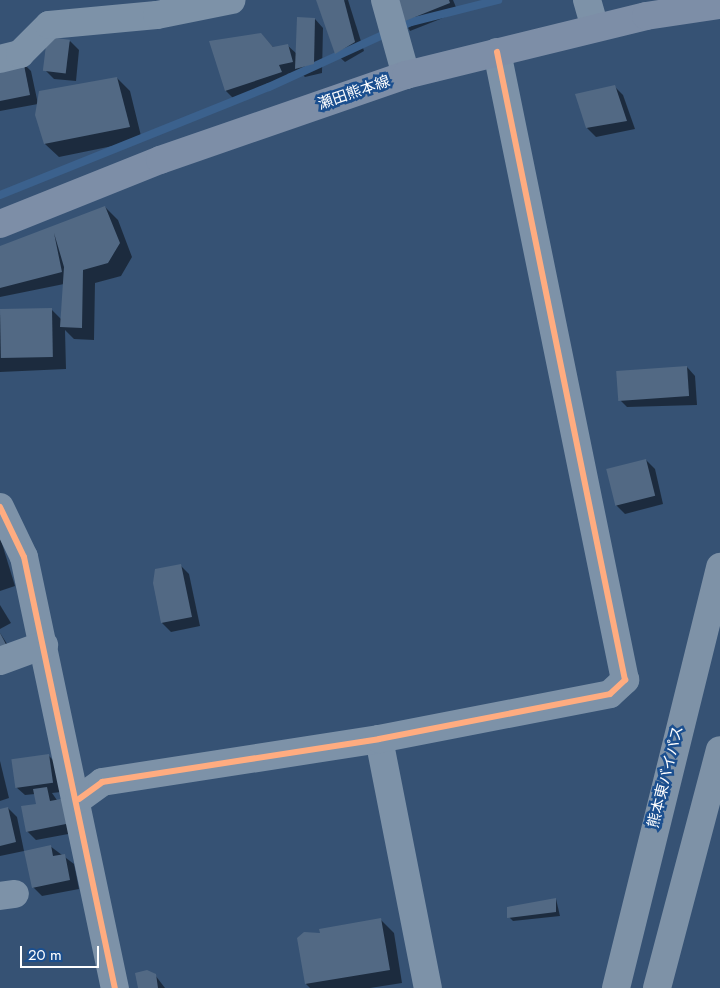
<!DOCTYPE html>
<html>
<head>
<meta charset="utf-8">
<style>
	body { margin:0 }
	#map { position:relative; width:720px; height:988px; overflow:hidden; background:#365274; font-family:Jost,"Noto Sans JP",sans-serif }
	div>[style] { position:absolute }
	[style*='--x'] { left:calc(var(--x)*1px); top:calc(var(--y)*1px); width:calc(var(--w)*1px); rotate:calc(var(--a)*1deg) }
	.shadow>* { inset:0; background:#0007 }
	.stream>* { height:8px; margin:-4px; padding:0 4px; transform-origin:4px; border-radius:4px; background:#3b618d }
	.building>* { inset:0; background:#526984; transform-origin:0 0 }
	.minor>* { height:28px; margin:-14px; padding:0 14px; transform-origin:14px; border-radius:14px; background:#7d92a8 }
	.major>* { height:28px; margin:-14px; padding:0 14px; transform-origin:14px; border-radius:14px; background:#7d8ea7 }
	.highway>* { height:28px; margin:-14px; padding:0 14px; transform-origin:14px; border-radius:14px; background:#7e92a7 }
	.cycleway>* { height:6px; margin:-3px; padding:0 3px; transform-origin:3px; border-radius:3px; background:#ffac80 }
	span { translate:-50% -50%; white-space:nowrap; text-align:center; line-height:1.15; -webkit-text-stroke:5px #1b4f8f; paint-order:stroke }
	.street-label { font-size:15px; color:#fff }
	.scale { position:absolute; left:20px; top:946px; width:79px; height:22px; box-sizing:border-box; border:2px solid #fff; border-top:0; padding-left:6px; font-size:15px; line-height:18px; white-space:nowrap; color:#fff; -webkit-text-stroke:4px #1b4f8f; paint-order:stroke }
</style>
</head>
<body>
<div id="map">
	<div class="shadow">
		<div style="clip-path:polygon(348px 0,364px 51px,345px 62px,336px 54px,317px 1px)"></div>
		<div style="clip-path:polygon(392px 0,453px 0,458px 12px,410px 31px)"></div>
		<div style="clip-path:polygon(315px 19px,323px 28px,322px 73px,305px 77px,299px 71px,287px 74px,290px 81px,235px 100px,226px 91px,211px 42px,261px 34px,274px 48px,287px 45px,297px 54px)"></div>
		<div style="clip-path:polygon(70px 41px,79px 50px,76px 81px,54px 79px,45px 70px)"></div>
		<div style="clip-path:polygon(22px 62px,31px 71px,38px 104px,117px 78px,130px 91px,142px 140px,59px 157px,45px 144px,38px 104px,0 111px,0 66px)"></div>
		<div style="clip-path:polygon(614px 86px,623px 95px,635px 129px,596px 137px,587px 128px)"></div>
		<div style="clip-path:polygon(105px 207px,118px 220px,132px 257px,121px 276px,95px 283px,94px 340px,74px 339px,65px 330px,66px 369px,0 372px,0 315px,52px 310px,61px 319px,64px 284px,0 297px,0 249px)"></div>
		<div style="clip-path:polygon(687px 367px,695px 376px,697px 405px,627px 407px,618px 398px)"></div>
		<div style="clip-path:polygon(646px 460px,655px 469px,663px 504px,625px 514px,616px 505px)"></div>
		<div style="clip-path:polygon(0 537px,15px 586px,0 591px)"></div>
		<div style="clip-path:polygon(180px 565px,189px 574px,200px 626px,171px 632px,162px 623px)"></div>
		<div style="clip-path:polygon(0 605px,11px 623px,0 629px)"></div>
		<div style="clip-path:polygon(0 633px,18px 661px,0 670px)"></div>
		<div style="clip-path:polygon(49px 756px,58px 765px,61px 792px,52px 793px,79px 832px,36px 840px,27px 831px,37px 805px,35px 794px,25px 795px,16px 787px)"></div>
		<div style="clip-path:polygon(0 761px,9px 798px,0 801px)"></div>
		<div style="clip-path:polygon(8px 808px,17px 817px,24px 851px,0 856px,0 810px)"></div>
		<div style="clip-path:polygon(50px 846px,74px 864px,79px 889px,42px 896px,33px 887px)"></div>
		<div style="clip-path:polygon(556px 899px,560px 916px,513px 921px,509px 917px)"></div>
		<div style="clip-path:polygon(380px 919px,394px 933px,402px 983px,370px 988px,310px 988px,306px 984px,321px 935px)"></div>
		<div style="clip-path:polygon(155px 975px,165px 988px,139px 988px)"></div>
	</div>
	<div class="stream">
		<div style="--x:0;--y:195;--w:290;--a:-21.9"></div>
		<div style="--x:269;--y:87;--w:156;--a:-24.6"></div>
		<div style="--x:411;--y:22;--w:90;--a:-14.2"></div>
	</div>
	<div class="building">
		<div style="clip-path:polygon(316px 0,344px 0,355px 42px,335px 54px)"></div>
		<div style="clip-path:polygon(391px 0,449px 0,450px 3px,400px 23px)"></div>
		<div style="clip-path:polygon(297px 17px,315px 18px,314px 64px,295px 69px)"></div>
		<div style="clip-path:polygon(261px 33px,273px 47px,288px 44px,293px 62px,279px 65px,282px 72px,225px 91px,209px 41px)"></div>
		<div style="left:47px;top:37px;width:23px;height:34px;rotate:7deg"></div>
		<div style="clip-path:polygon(23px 60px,30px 95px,0 101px,0 65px)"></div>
		<div style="clip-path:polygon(117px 77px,130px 127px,44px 144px,35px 115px,39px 91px)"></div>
		<div style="clip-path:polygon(615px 85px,627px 121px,586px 128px,575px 94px)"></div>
		<div style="clip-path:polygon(105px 206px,120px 243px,108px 263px,83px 270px,82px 328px,60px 327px,64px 267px,54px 233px,62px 272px,0 288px,0 246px)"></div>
		<div style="left:52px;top:308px;width:49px;height:52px;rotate:89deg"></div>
		<div style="left:687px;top:366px;width:30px;height:71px;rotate:86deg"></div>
		<div style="left:646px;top:459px;width:38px;height:41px;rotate:76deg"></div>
		<div style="clip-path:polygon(181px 564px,192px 617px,161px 623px,153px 583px,155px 569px)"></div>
		<div style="clip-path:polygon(0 633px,10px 652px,0 657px)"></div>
		<div style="left:49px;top:754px;width:29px;height:38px;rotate:82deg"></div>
		<div style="clip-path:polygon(47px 787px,50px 801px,66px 798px,71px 823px,26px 832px,21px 806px,36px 804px,33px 789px)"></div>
		<div style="clip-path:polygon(8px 807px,16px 842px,0 846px,0 809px)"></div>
		<div style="clip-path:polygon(51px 845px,53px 856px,65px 854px,70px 880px,32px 888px,24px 851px)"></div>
		<div style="clip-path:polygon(556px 898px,556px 912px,507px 918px,507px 907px)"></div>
		<div style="clip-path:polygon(381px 918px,390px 970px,305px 984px,297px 938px,304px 932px,320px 933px,319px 929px)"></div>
		<div style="clip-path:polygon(147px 970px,156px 974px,158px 988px,138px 988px,135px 973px)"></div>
	</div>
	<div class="minor">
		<div style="--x:385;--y:0;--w:78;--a:74.4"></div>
		<div style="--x:587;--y:0;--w:29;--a:74"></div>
		<div style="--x:0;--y:59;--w:21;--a:-14"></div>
		<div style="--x:20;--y:54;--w:41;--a:-45"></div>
		<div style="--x:49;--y:25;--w:108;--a:-5.3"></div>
		<div style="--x:157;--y:15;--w:76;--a:-11.3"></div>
		<div style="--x:0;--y:507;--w:55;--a:64.4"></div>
		<div style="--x:24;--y:557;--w:441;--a:78.1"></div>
		<div style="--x:0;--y:661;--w:47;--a:-20"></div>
		<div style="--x:379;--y:739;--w:254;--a:78.9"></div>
		<div style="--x:79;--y:799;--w:29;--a:-36"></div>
		<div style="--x:102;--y:782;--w:280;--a:-8.8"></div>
		<div style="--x:379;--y:739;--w:235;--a:-11"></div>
		<div style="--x:610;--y:694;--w:21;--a:-43"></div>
		<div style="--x:625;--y:680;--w:641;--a:-101.52"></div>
		<div style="--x:0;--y:896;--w:15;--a:-8"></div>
	</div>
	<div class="major">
		<div style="--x:0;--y:224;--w:172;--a:-21.8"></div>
		<div style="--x:160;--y:160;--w:260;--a:-19.1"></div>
		<div style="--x:406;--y:75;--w:247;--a:-13.8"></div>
		<div style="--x:646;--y:16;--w:75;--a:-8.5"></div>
	</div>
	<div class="highway">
		<div style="--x:616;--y:988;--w:434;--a:-76.1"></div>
		<div style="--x:657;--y:988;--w:246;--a:-75.2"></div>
	</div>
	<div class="cycleway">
		<div style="--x:0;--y:507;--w:55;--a:64.4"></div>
		<div style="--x:24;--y:557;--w:441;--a:78.1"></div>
		<div style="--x:79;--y:799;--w:29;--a:-36"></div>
		<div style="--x:102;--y:782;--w:280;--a:-8.8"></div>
		<div style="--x:379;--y:739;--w:235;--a:-11"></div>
		<div style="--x:610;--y:694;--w:21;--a:-43"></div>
		<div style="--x:625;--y:680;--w:641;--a:-101.52"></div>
	</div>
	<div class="street-label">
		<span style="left:354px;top:93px;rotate:-19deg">瀬田熊本線</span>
		<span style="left:666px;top:777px;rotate:-76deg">熊本東バイパス</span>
	</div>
	<div class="scale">20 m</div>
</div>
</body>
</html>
